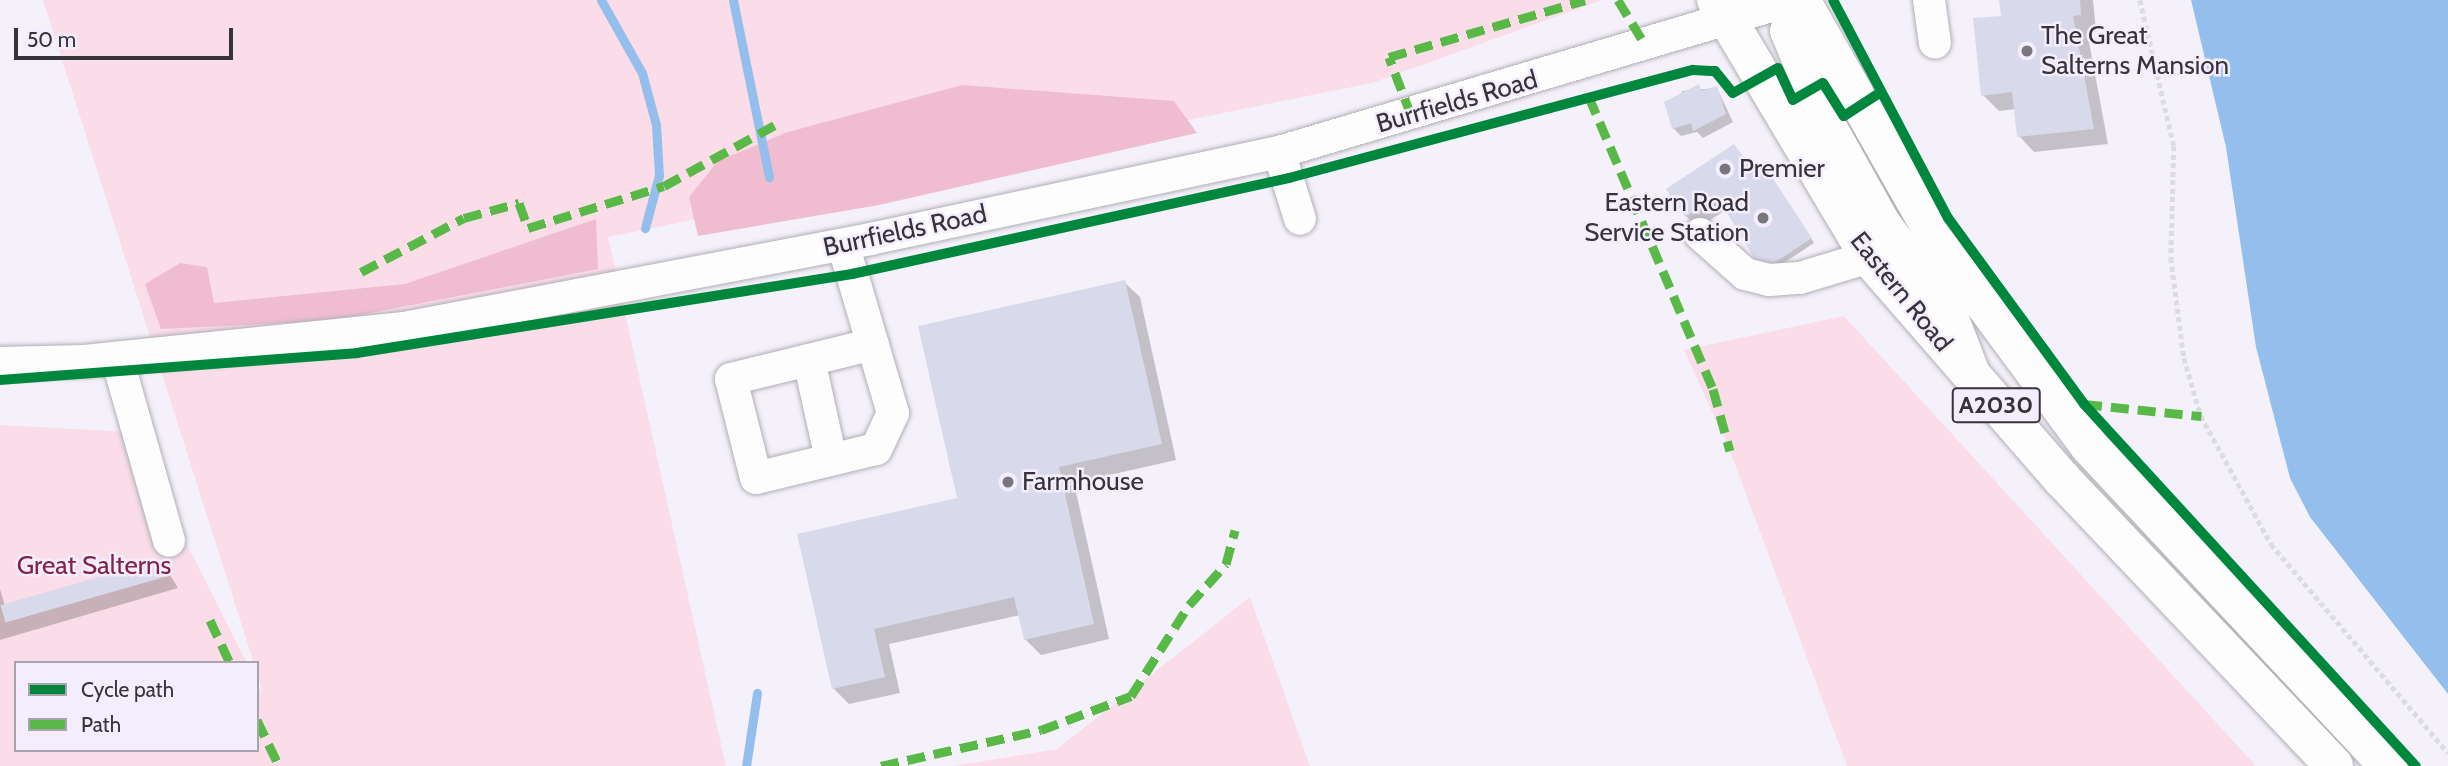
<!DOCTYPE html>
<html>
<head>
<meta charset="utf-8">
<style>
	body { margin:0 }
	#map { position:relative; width:2448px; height:766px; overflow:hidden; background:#f5f1fa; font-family:Cabin,sans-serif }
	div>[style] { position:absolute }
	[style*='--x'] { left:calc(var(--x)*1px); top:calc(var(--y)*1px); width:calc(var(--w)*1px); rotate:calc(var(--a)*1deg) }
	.green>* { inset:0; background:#fadde8 }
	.forest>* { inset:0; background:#f0bdd0 }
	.water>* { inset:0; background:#94beeb }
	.shadow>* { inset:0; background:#0003 }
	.stream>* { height:9px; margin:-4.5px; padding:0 4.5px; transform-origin:4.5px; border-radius:4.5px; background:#94beeb }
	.building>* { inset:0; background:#d9d9ec; transform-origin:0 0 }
	.path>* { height:4.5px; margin-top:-2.25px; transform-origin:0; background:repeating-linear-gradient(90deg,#dcdcde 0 5px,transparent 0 8.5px) }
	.roads { filter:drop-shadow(0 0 2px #b1aeb6) drop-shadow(0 0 2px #b1aeb6) }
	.minor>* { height:32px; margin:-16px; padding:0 16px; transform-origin:16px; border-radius:16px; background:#fefdfe }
	.major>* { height:38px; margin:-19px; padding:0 19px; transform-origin:19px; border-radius:19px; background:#fefdfe }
	.quiet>* { height:9px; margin-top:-4.5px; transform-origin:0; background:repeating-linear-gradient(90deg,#58b947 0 18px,transparent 0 27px) }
	.cycleway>* { height:10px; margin:-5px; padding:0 5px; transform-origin:5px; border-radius:5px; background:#00873e }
	.dots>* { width:19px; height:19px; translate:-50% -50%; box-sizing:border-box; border:4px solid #f4edfe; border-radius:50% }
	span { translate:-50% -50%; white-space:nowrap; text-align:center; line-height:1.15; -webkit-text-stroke:5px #f4edfe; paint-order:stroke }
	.shield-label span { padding:2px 5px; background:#f4edfe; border:2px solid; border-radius:5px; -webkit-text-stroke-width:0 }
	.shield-label { font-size:24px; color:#36333b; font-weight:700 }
	.poi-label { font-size:26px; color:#36333b }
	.left { translate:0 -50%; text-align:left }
	.right { translate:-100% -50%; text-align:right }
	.street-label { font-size:26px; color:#36333b }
	.park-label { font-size:26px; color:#852049 }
	.legend { position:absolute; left:14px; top:661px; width:245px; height:91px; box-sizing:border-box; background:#f4edfe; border:2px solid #a8a3b0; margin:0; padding:9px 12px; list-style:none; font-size:21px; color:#36333b }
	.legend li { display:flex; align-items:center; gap:14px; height:35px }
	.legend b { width:35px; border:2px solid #a8a3b0 }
	.scale { position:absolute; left:14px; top:28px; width:219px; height:32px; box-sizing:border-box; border:4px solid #36333b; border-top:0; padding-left:9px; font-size:21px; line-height:24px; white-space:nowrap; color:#36333b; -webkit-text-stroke:5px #f4edfe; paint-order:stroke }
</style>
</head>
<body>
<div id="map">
	<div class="green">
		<div style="clip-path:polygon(43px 0,1602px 0,1372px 83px,608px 237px,726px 766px,0 766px,0 425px,130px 432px,247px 663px,16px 663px,16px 750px,257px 750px,257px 684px,263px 692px)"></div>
		<div style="clip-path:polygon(1844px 316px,2256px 766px,1847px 766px,1730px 451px,1684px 350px)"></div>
		<div style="clip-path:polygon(1250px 597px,1310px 766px,953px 766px,1057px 749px)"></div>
	</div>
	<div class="forest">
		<div style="clip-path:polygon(962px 85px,1174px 101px,1197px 133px,879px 205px,698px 236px,689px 197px,718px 161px,788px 132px)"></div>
		<div style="clip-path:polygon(596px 219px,598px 269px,329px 321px,161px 329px,145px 284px,180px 263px,207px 267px,214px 303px,405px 284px)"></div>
	</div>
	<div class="water">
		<div style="clip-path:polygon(2191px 0,2448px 0,2448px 694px,2310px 517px,2290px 478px,2256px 347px,2226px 147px)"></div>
	</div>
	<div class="shadow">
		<div style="clip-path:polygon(2001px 0,2093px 0,2096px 30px,2087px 31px,2108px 144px,2034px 152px,2019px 136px,2016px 109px,1999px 111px,1983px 95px,2003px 17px)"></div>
		<div style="clip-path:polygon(1717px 88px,1733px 122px,1703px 138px,1697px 132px,1681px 136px,1673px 128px,1682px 91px)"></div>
		<div style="clip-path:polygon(1734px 146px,1756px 172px,1767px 171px,1814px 243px,1767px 274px,1727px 209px,1698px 228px,1686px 216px)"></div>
		<div style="clip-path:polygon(1124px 282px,1140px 297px,1176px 460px,1074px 483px,1109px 639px,1041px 655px,1025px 639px,1020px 615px,889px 644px,900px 693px,849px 704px,833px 688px,959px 499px)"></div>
		<div style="clip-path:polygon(161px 560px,178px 588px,0 640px,0 589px,5px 606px)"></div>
	</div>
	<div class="stream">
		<div style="--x:601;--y:0;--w:84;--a:60.7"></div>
		<div style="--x:642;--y:73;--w:54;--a:74.9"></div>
		<div style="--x:656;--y:125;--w:50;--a:86.6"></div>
		<div style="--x:659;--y:175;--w:55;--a:104.8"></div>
		<div style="--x:733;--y:0;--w:181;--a:78.5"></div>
		<div style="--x:746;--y:766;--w:74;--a:-81.4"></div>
	</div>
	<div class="building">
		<div style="clip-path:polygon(1999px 0,2080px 0,2081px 15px,2073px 16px,2094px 129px,2017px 137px,2012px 92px,1981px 96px,1973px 18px,2001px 16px)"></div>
		<div style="clip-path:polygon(1699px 84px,1701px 91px,1717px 86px,1726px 114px,1693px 131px,1691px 123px,1672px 129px,1664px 102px)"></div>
		<div style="clip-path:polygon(1734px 144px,1753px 171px,1764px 165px,1812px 238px,1762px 271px,1717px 196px,1685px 217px,1666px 189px)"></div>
		<div style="clip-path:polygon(1125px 280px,1162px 444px,1059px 467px,1094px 624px,1024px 640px,1014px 597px,874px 629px,885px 677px,832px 689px,797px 534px,957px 498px,918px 326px)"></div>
		<div style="left:162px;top:559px;width:18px;height:168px;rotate:74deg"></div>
	</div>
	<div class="path">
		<div style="--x:2140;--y:0;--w:150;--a:76.9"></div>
		<div style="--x:2174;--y:146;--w:112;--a:91.5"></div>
		<div style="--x:2171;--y:258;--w:101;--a:82.6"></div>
		<div style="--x:2184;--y:358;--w:60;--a:73.7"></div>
		<div style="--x:2201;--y:416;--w:146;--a:61.3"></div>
		<div style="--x:2271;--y:544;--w:274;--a:49.7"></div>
	</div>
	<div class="roads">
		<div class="minor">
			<div style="--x:1798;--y:0;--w:33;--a:111"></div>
			<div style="--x:1786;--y:31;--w:65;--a:67.4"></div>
			<div style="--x:1811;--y:91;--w:150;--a:60.9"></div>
			<div style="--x:1884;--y:222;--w:116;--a:54.1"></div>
			<div style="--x:1952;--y:316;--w:56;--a:69"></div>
			<div style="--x:1929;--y:0;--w:43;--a:82.1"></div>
			<div style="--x:1279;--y:152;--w:70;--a:72.6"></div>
			<div style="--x:1700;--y:234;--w:60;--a:41.6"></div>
			<div style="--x:1745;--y:274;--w:25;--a:14"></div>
			<div style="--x:1769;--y:280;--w:31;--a:-4"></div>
			<div style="--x:1800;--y:278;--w:72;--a:-16.9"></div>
			<div style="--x:843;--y:245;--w:30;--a:73"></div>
			<div style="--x:852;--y:274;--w:145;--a:73.6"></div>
			<div style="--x:893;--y:413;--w:40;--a:115"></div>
			<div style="--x:876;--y:449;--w:123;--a:166.4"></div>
			<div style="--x:756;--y:478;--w:102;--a:-104.2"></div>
			<div style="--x:731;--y:379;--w:146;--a:-13.8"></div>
			<div style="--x:117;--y:358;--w:190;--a:74.1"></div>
			<div style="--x:809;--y:360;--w:101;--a:77.5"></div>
			<div style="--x:0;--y:363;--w:85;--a:-1.3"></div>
			<div style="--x:85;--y:361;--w:321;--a:-5.9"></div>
			<div style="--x:404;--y:328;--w:474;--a:-10.8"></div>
			<div style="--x:870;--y:239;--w:418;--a:-12"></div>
			<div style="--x:1279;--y:152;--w:534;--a:-16.53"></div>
		</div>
		<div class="major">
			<div style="--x:1716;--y:0;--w:299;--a:59.2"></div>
			<div style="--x:1869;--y:257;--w:294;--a:49"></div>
			<div style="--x:2062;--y:479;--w:395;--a:46.5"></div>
			<div style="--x:1801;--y:0;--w:279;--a:60.4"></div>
			<div style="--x:1939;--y:243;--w:252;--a:53.5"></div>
			<div style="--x:2089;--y:446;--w:438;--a:46.9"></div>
		</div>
	</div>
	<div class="quiet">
		<div style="--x:1618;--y:0;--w:54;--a:58.7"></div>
		<div style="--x:1589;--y:97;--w:317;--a:67"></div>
		<div style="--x:1713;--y:389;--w:64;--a:74.7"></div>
		<div style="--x:1411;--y:115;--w:62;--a:-110.8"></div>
		<div style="--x:1389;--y:57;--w:204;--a:-16.2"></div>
		<div style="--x:361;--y:272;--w:116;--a:-27.7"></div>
		<div style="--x:464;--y:218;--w:57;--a:-15.3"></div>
		<div style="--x:519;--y:203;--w:27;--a:70"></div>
		<div style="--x:528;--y:228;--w:142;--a:-17.2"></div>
		<div style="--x:664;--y:186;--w:127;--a:-28.8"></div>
		<div style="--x:2084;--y:404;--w:118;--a:5.9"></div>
		<div style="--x:210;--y:620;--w:47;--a:65.1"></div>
		<div style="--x:257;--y:720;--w:51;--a:64.4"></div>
		<div style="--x:881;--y:766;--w:164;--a:-12.7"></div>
		<div style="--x:1041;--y:730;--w:96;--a:-20.7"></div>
		<div style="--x:1131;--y:696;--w:108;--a:-57.5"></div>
		<div style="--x:1189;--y:605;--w:55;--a:-47.9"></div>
		<div style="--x:1226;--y:564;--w:35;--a:-75"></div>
	</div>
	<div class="cycleway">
		<div style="--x:1833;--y:0;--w:246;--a:62.2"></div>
		<div style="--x:1948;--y:218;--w:230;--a:53.8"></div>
		<div style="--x:2084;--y:404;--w:491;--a:47.5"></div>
		<div style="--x:0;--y:380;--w:358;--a:-4.3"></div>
		<div style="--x:357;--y:353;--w:501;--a:-9.07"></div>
		<div style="--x:852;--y:274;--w:447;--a:-12.4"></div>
		<div style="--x:1289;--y:178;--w:418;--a:-15"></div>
		<div style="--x:1693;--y:70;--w:22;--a:3"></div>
		<div style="--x:1715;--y:71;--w:28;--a:51"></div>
		<div style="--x:1733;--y:93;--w:51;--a:-29.1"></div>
		<div style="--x:1778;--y:68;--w:35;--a:65"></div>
		<div style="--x:1793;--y:100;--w:34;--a:-30"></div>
		<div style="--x:1823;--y:83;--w:39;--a:58"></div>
		<div style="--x:1844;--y:116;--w:40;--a:-32.9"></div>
	</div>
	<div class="dots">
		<div style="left:2027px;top:51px;background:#79767e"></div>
		<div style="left:1725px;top:169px;background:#79767e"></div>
		<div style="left:1763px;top:218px;background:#79767e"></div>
		<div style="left:1008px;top:482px;background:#79767e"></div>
	</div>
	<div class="shield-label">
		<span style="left:1996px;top:405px">A2030</span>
	</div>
	<div class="poi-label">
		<span class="left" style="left:2041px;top:51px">The Great<br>Salterns Mansion</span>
		<span class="left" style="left:1739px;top:169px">Premier</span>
		<span class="right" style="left:1749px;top:218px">Eastern Road<br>Service Station</span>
		<span class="left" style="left:1022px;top:482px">Farmhouse</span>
	</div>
	<div class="street-label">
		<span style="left:1457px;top:102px;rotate:-16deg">Burrfields Road</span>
		<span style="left:905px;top:231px;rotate:-12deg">Burrfields Road</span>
		<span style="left:1901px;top:292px;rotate:51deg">Eastern Road</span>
	</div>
	<div class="park-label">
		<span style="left:94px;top:566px">Great Salterns</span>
	</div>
	<ul class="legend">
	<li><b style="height:9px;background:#00873e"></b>Cycle path</li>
	<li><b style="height:9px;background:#58b947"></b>Path</li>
	</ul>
	<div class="scale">50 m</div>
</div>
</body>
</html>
